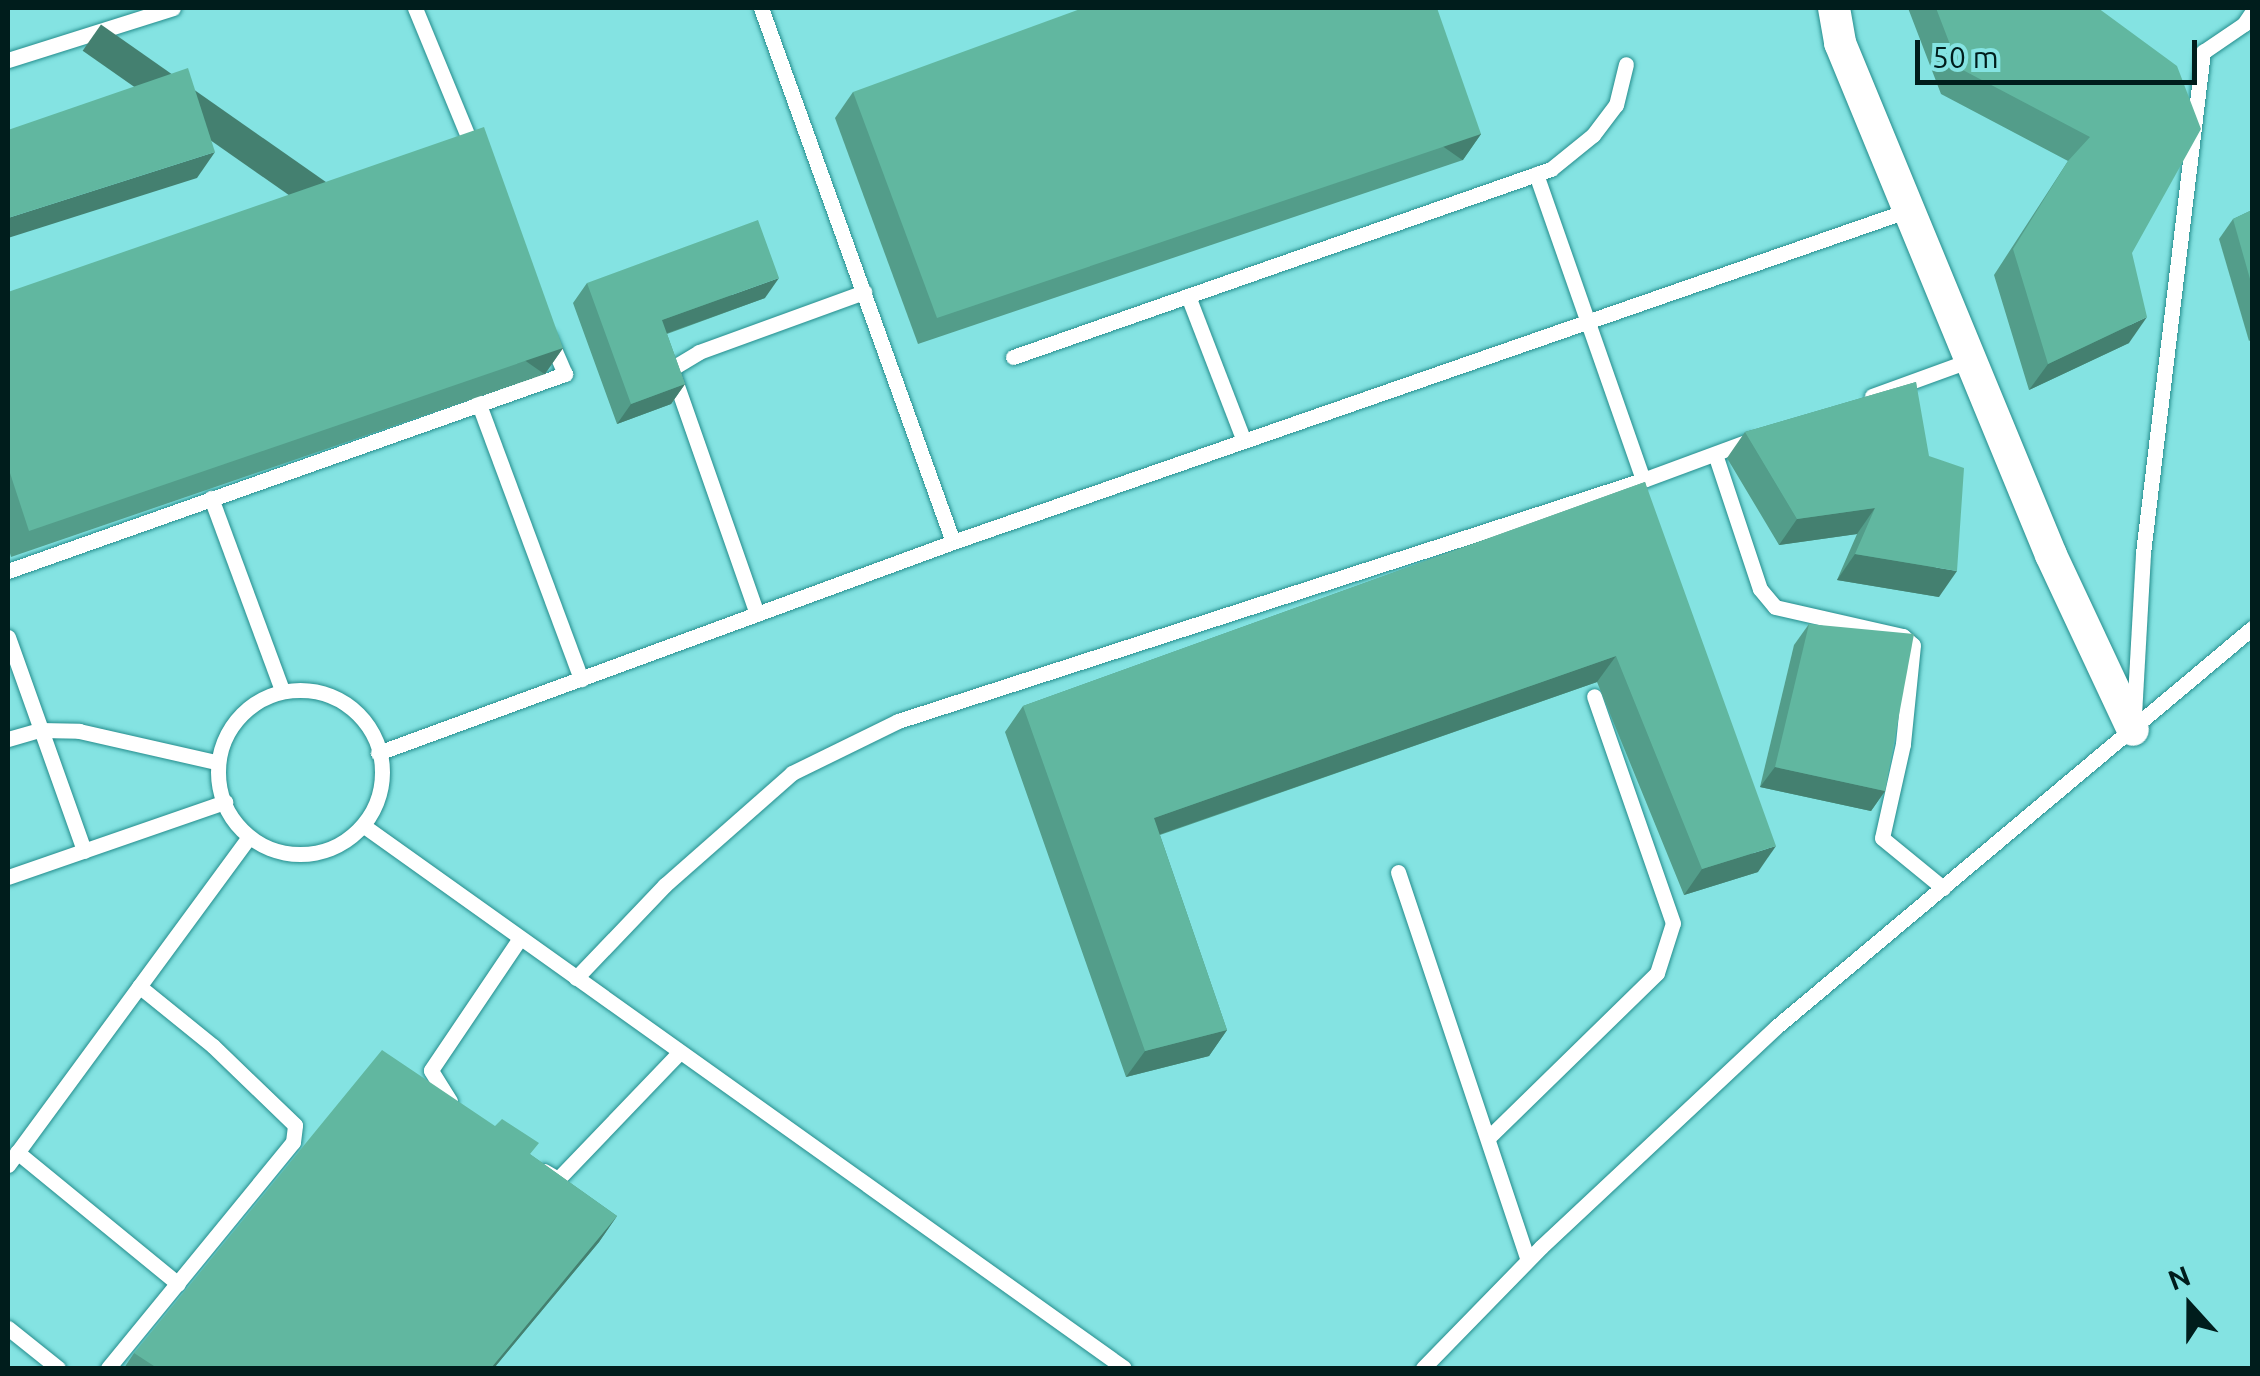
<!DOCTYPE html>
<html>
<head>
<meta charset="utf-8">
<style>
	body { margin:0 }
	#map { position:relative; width:2260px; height:1376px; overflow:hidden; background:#84e3e2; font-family:Ubuntu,sans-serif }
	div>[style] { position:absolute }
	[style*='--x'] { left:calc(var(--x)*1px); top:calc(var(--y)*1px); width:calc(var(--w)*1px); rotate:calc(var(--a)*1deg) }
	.roads { filter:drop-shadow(0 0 2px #258d8d) drop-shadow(0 0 2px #258d8d) }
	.service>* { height:15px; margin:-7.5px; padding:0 7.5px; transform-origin:7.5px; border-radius:7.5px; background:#fff }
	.service>.ring { margin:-7.5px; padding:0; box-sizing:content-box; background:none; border:15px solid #fff; border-radius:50% }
	.minor>* { height:32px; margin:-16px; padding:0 16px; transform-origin:16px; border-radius:16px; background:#fff }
	.wall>* { inset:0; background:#539d8a }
	.shaded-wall>* { inset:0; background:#448070; transform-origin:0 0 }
	.building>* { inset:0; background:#61b7a0 }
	span { translate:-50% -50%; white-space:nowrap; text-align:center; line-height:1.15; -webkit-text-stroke:10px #84e3e2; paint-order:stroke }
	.frame { position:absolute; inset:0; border:10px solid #001d1c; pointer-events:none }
	.north { position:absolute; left:2140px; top:1256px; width:100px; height:100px; -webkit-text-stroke:8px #84e3e2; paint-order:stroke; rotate:339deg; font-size:28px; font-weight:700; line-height:40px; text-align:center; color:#001d1c }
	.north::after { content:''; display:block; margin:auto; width:35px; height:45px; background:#001d1c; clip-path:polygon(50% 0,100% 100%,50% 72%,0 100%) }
	.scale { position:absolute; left:1915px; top:40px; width:282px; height:45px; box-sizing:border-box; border:5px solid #001d1c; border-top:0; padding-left:12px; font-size:30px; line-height:35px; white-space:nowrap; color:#001d1c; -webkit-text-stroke:8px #84e3e2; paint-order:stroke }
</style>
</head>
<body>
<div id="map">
	<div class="roads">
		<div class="service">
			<div style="--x:415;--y:8;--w:152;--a:67.6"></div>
			<div style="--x:761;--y:8;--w:567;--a:70.22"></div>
			<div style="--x:8;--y:60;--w:173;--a:-17.5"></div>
			<div style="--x:1536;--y:174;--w:324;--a:70.7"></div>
			<div style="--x:1188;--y:296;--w:155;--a:68.9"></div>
			<div style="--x:1013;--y:357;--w:570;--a:-19.26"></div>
			<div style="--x:1551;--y:169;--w:54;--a:-39"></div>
			<div style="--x:1593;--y:135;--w:38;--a:-53"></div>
			<div style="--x:1616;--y:105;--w:42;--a:-76.3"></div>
			<div style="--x:1872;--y:396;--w:105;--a:-20"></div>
			<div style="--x:478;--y:402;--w:296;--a:69.6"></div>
			<div style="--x:1715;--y:454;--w:142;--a:71.6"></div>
			<div style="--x:1760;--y:589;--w:23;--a:50"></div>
			<div style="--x:1775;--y:607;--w:131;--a:12.8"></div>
			<div style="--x:1903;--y:636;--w:13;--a:42"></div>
			<div style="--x:1913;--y:645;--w:100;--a:95.8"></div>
			<div style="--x:1903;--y:744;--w:96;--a:102.6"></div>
			<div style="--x:1882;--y:838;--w:79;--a:39.3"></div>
			<div style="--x:211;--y:498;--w:205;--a:69.7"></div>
			<div style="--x:8;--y:571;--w:591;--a:-19.48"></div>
			<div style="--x:565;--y:374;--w:40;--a:-113.4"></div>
			<div style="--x:757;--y:614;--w:260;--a:-109.3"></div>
			<div style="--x:671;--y:369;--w:33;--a:-31"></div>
			<div style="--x:699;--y:352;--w:176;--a:-20"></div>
			<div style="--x:8;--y:637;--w:227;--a:70.4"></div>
			<div class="ring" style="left:218px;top:690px;width:149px;height:149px"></div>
			<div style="--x:2134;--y:715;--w:162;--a:-86.8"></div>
			<div style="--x:2143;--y:553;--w:505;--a:-83.17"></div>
			<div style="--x:2203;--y:52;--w:50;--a:-34.3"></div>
			<div style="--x:2244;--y:24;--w:14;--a:-56"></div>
			<div style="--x:8;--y:739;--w:33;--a:-16"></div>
			<div style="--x:40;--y:730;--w:39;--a:1"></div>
			<div style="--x:79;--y:731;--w:139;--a:12.8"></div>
			<div style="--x:378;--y:753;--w:612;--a:-20.15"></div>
			<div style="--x:953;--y:542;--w:1012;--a:-19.15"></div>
			<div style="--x:364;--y:826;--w:933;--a:35.49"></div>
			<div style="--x:1398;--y:872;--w:409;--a:71.5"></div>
			<div style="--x:8;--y:877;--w:230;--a:-19.1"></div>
			<div style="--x:576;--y:978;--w:129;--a:-46.3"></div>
			<div style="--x:665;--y:885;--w:169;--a:-41.4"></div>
			<div style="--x:792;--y:773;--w:118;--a:-26.1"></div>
			<div style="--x:898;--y:721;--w:783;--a:-17.93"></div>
			<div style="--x:1643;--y:480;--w:115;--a:-20.3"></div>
			<div style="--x:450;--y:1101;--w:36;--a:-122"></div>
			<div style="--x:431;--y:1070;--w:159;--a:-56"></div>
			<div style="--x:1488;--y:1138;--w:236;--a:-44.3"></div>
			<div style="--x:1657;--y:973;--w:52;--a:-72.3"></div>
			<div style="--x:1673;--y:923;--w:240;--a:-109.2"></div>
			<div style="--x:17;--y:1152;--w:208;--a:39.3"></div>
			<div style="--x:8;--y:1165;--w:403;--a:-53.7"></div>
			<div style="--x:544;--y:1171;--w:16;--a:30"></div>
			<div style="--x:558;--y:1179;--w:176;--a:-46.2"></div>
			<div style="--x:8;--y:1328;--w:64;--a:38.7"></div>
			<div style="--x:108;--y:1368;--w:292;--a:-50.7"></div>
			<div style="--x:293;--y:1142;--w:17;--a:-83"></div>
			<div style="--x:295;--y:1125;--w:114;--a:-136.1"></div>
			<div style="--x:213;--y:1046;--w:95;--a:-141"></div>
			<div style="--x:1423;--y:1368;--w:169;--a:-45.7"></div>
			<div style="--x:1541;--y:1247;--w:322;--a:-43.1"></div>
			<div style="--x:1776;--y:1027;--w:621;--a:-39.97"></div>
		</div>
		<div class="minor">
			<div style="--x:1834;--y:8;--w:36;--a:80"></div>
			<div style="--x:1840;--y:43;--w:554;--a:67.6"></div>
			<div style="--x:2051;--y:555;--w:193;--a:64.9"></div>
		</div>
	</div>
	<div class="wall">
		<div style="clip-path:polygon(1908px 8px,2098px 8px,2132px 253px,2129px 343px,2029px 390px,1994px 275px,2068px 161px,1941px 94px)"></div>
		<div style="clip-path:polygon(853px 92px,1481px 134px,1463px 160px,918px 344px,835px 118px)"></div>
		<div style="clip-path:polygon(2252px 210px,2252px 339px,2249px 341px,2219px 239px,2233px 219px)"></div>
		<div style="clip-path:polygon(587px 283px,765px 298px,667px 334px,685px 384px,671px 404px,617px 424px,573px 303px)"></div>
		<div style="clip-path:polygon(8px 292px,563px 348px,545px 374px,11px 557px,8px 546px)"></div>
		<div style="clip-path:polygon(1916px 382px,1939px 597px,1837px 580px,1857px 534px,1779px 545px,1727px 458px,1745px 432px)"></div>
		<div style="clip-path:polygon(1645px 482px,1758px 872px,1684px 895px,1597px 682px,1160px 835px,1227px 1030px,1209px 1056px,1126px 1077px,1005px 732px,1023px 706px)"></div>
		<div style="clip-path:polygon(1809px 624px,1885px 791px,1871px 811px,1760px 787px,1794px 645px)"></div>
		<div style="clip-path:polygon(495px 1126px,531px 1155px,617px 1216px,599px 1242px,494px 1368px,124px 1368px,134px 1353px)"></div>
	</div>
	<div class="shaded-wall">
		<div style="left:1481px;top:134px;width:32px;height:574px;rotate:125deg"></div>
		<div style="clip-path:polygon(215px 152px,197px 178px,8px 238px,8px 218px)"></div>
		<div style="clip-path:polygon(779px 278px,765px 298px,648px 340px,662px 320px)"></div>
		<div style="clip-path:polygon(2147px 317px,2129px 343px,2029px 390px,2048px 364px)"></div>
		<div style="left:563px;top:348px;width:32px;height:564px;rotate:125deg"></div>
		<div style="clip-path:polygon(685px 384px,671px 404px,617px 424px,631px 404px)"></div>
		<div style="clip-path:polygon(1875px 508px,1857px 534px,1779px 545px,1797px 519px)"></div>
		<div style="clip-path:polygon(1855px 554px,1957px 571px,1939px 597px,1837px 580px)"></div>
		<div style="clip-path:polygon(1616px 656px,1597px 682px,1135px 843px,1154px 818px)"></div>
		<div style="clip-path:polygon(1775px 767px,1885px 791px,1871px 811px,1760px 787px)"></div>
		<div style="clip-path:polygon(1776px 846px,1758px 872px,1684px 895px,1702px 869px)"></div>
		<div style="clip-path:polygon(1227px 1030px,1209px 1056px,1126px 1077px,1145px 1051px)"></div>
		<div style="clip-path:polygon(617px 1216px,599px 1242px,494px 1368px,491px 1368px)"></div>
	</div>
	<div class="building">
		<div style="clip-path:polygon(1083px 8px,1437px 8px,1481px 134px,937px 318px,853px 92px)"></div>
		<div style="clip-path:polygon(1936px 8px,2098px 8px,2177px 66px,2201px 129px,2132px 253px,2147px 317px,2048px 364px,2013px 249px,2068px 161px,2090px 137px,1959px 68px)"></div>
		<div style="clip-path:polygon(188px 68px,215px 152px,8px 218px,8px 130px)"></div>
		<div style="clip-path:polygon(484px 127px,563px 348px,29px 531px,8px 467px,8px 292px)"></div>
		<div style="clip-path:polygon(2252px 210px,2252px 286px,2233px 219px)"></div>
		<div style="clip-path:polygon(758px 220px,779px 278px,662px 320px,685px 384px,631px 404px,587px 283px)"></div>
		<div style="clip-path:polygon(1916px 382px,1929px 456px,1964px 468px,1957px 571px,1855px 554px,1875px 508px,1797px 519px,1745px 432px)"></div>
		<div style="clip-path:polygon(1645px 482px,1776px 846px,1702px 869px,1616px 656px,1154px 818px,1227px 1030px,1145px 1051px,1023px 706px)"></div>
		<div style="clip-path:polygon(1809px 624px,1914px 634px,1885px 791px,1775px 767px)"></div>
		<div style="clip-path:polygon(382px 1050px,495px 1126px,502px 1119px,539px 1143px,530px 1154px,617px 1216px,491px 1368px,157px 1368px,134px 1353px)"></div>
	</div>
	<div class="frame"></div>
	<div class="north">N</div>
	<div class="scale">50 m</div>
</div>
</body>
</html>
